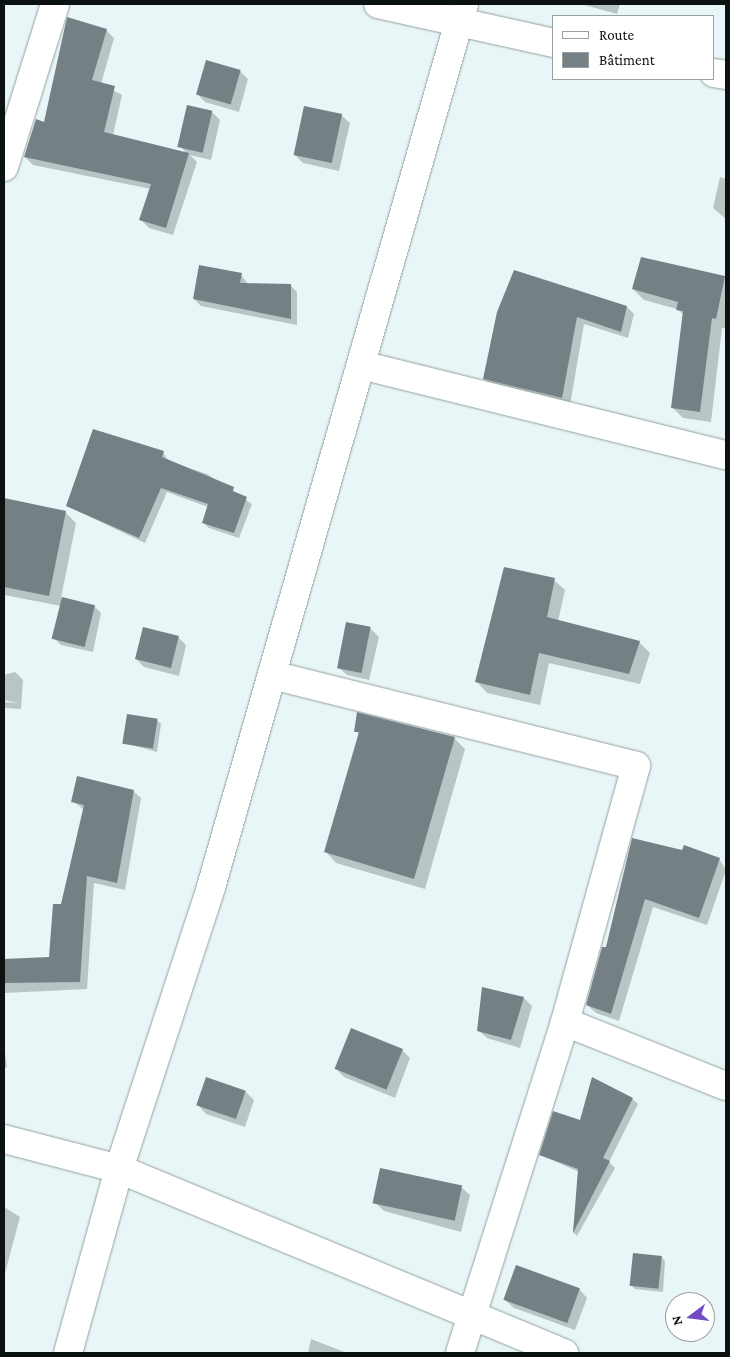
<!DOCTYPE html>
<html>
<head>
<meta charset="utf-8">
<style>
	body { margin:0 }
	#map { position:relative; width:730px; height:1357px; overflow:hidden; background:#e8f6f7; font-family:"Crimson Pro",serif }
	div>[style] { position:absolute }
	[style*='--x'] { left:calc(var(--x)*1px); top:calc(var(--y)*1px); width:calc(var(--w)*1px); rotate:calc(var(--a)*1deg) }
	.shadow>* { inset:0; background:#0003 }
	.building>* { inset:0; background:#758084; transform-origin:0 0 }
	.roads { filter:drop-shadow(0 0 1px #93a0a1) drop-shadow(0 0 1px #93a0a1) }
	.minor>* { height:28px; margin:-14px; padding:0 14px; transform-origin:14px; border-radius:14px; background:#fff }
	span { translate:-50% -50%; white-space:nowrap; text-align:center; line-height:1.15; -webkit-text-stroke:4px #fff; paint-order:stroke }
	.frame { position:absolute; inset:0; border:5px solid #0c1111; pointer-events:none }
	.legend { position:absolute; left:552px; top:15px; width:162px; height:65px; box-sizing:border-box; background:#fff; border:1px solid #9ea0a0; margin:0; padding:6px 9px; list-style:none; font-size:15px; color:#0c1111 }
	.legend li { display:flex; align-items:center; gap:10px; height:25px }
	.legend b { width:25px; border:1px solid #9ea0a0 }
	.north { position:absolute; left:665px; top:1292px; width:50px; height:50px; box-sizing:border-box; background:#fff; border:1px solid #9ea0a0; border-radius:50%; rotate:255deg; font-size:14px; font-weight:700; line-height:20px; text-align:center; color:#0c1111 }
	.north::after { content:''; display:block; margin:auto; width:18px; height:22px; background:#724bc4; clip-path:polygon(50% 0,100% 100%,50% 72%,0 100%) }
</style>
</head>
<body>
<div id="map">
	<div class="shadow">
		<div style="clip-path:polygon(581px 4px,620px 4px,617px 14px)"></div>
		<div style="clip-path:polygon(106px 30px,114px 38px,101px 84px,122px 95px,113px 135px,187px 154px,180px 146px,212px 112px,220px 120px,211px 160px,190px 155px,197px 162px,173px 235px,149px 228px,141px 220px,151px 189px,33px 165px,25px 157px)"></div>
		<div style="clip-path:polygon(240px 71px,248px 79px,239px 112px,205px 102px,197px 94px)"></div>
		<div style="clip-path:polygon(341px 115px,350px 123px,339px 171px,303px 163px,295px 155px)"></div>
		<div style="clip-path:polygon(720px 177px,726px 179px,726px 219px,713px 208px)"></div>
		<div style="clip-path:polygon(642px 259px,726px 277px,726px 328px,722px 328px,711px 422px,683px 418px,673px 408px,684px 315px,677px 309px,644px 300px,633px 289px)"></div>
		<div style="clip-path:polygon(241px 275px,248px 284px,290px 285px,297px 292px,297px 325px,201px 306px,194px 299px)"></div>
		<div style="clip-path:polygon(627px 307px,634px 314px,628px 338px,584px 324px,570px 405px,492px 386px,484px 379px,498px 312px)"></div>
		<div style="clip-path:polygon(163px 452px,168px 461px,207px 474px,252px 504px,239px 538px,209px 528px,203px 522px,208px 507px,167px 492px,145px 543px,67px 506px)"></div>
		<div style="clip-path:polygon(4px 500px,65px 512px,76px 523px,61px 598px,94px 606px,101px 613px,93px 652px,61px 645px,54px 638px,61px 606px,4px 595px)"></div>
		<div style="clip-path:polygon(554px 580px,565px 590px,558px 621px,639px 642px,650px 653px,640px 684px,549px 663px,540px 705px,487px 693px,477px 682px)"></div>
		<div style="clip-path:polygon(370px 628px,379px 637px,369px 680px,347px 675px,338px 667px)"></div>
		<div style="clip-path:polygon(178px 637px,186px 645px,179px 676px,144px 667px,136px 659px)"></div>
		<div style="clip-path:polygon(15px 672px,23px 680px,21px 709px,4px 708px,4px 702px,19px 703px,4px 700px,4px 675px)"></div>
		<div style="clip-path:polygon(157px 720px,161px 724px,157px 752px,124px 743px)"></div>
		<div style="clip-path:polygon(356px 731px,454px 738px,465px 749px,425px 889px,336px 863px,325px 851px,359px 735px)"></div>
		<div style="clip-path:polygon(133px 791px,141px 798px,125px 890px,94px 883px,87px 989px,4px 993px,4px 960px,51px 958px,84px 810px,73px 801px)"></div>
		<div style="clip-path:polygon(633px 840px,719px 859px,726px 870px,707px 925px,653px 907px,619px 1021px,596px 1013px,587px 1005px,607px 948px)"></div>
		<div style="clip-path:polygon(524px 998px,532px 1006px,520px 1048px,487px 1038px,478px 1030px)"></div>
		<div style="clip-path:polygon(4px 1045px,7px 1067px,4px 1068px)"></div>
		<div style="clip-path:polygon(402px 1050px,410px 1058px,395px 1098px,344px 1077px,336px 1069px)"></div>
		<div style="clip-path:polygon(246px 1092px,254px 1100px,245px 1127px,206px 1114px,198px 1105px)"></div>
		<div style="clip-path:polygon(632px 1099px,638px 1104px,609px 1162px,615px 1168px,577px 1236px,573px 1232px,579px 1172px,541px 1155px,581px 1121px)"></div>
		<div style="clip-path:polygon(461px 1187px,470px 1195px,461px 1232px,384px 1211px,375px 1202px)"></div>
		<div style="clip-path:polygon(4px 1207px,20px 1217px,4px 1277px)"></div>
		<div style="clip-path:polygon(661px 1257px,665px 1261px,663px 1292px,635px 1289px,631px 1285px)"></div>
		<div style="clip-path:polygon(579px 1289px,587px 1298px,575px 1330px,514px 1308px,505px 1300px)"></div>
		<div style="clip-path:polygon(311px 1339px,347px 1353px,308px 1353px)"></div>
	</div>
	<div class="building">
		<div style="clip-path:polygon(67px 17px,107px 29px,92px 80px,115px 86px,104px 132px,189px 153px,166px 228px,139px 220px,151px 184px,24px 157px,36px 119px,44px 122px)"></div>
		<div style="left:206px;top:60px;width:36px;height:36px;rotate:16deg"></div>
		<div style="left:187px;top:105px;width:26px;height:43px;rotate:13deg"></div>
		<div style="left:304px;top:106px;width:39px;height:50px;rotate:12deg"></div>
		<div style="clip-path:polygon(641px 257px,725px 276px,716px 319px,712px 318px,700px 412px,671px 408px,683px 311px,676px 310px,678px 302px,632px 289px)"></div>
		<div style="clip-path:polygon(199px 265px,242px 273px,240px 283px,291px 284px,291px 319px,193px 299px)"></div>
		<div style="clip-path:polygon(514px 270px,627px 306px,621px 332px,577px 317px,562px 398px,483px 379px,497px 312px)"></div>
		<div style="clip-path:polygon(93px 429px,164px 451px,162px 457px,234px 487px,233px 491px,247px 497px,234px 533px,202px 523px,208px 504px,161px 488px,139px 538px,66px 506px)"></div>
		<div style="clip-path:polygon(4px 498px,66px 511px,49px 596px,4px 587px)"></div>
		<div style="clip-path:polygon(504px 567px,555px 578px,547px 617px,640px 641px,629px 674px,539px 653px,530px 695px,475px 682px)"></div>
		<div style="left:62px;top:597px;width:34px;height:43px;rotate:14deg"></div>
		<div style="left:346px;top:622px;width:25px;height:47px;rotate:11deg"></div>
		<div style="left:143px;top:627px;width:37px;height:33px;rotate:14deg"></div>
		<div style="clip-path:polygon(357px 712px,455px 737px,414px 879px,324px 852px,359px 732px,354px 732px)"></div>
		<div style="left:127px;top:714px;width:31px;height:30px;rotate:9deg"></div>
		<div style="clip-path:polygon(77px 776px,134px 790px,117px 883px,87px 876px,80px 982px,4px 983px,4px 959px,49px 957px,53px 904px,61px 904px,84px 805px,71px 802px)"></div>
		<div style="clip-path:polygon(632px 838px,682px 850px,684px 845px,720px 858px,699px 918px,645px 899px,611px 1014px,586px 1005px,602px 947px,606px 947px)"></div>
		<div style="clip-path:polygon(482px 987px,524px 997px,511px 1040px,477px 1031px)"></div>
		<div style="left:351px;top:1028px;width:56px;height:44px;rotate:22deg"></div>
		<div style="left:206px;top:1077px;width:42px;height:30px;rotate:19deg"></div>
		<div style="clip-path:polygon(592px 1077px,633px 1098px,603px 1158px,610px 1161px,573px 1233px,578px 1169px,539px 1155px,553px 1111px,580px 1120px)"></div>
		<div style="left:380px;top:1168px;width:84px;height:36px;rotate:12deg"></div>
		<div style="left:633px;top:1253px;width:29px;height:33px;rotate:6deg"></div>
		<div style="left:516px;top:1265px;width:68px;height:37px;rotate:20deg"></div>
	</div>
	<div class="roads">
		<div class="minor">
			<div style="--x:378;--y:4;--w:180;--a:12.5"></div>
			<div style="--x:714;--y:73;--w:12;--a:9"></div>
			<div style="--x:4;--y:167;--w:171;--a:-72.6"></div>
			<div style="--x:361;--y:365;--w:376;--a:13.9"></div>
			<div style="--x:272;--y:675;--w:375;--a:14"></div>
			<div style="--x:636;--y:766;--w:266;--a:105.5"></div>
			<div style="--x:565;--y:1022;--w:347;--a:107.6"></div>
			<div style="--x:565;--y:1022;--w:173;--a:21.7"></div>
			<div style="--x:4;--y:1139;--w:119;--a:14.6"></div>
			<div style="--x:119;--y:1169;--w:482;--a:22.5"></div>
			<div style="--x:68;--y:1353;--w:191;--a:-74.5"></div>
			<div style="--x:119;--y:1169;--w:297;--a:-71.9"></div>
			<div style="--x:211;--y:887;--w:919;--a:-74.01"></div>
		</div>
	</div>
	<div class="frame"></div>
	<ul class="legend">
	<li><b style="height:6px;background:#fff"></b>Route</li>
	<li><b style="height:14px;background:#758084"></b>Bâtiment</li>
	</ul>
	<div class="north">N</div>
</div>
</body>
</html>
